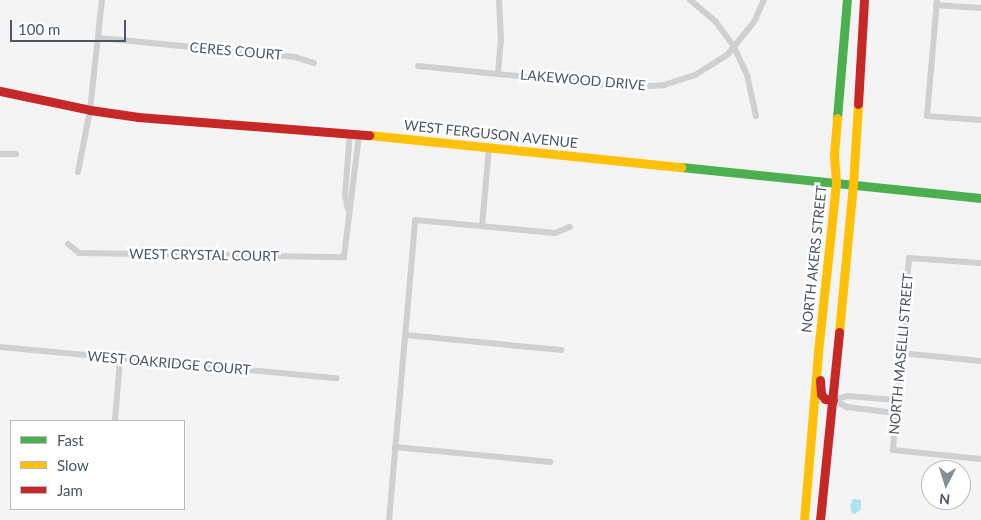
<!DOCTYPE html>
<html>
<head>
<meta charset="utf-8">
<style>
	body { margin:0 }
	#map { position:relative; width:981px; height:520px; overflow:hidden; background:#f4f4f4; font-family:Lato,sans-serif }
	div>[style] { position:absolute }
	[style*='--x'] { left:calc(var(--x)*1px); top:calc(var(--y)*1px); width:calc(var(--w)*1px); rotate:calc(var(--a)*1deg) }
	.water>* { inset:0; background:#aee2f0 }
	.street>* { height:6px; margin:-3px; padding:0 3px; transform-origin:3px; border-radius:3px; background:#ced0d2 }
	.fast>* { height:9px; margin:-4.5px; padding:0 4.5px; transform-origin:4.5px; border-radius:4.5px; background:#4caf50 }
	.slow>* { height:9px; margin:-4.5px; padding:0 4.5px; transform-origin:4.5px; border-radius:4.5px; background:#ffc107 }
	.jam>* { height:9px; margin:-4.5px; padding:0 4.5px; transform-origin:4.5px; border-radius:4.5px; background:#c62828 }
	span { translate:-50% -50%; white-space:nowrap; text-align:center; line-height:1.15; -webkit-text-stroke:5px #fff; paint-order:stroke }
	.street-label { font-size:14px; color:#4a5661 }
	.legend { position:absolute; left:10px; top:420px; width:175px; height:90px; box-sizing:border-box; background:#fff; border:1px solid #b7bbc0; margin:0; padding:6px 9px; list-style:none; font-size:15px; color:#4a5661 }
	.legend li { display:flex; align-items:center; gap:10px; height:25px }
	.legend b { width:25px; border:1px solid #b7bbc0 }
	.north { position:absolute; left:921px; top:460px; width:50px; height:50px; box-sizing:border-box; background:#fff; border:1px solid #b7bbc0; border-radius:50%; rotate:185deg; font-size:14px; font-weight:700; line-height:20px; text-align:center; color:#4a5661 }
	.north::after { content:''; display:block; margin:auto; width:18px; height:22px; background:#868d94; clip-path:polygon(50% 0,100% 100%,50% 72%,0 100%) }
	.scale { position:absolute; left:10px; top:20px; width:116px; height:22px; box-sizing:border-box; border:2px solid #4a5661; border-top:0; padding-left:6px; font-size:15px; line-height:18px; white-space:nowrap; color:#4a5661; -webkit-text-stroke:4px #fff; paint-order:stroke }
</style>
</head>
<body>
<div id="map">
	<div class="water">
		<div style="clip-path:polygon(853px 499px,861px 500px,861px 509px,855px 514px,852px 513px,850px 506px)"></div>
	</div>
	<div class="street">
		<div style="--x:690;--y:0;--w:34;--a:40"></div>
		<div style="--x:716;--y:22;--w:31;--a:54"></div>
		<div style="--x:734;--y:47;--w:31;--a:65"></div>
		<div style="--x:747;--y:75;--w:42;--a:77.6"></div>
		<div style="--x:937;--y:0;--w:116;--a:94.9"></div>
		<div style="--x:927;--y:116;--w:54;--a:4.2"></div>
		<div style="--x:936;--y:5;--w:45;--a:3.8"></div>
		<div style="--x:99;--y:38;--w:197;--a:5.5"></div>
		<div style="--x:295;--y:57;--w:20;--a:18"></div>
		<div style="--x:418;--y:66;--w:213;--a:5.7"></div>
		<div style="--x:630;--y:87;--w:34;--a:-3"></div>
		<div style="--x:664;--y:85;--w:33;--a:-18"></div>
		<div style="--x:695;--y:75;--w:39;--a:-32"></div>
		<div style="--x:728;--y:54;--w:41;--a:-50.9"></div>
		<div style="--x:754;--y:22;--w:24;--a:-66"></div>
		<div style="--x:498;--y:73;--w:32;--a:-85"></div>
		<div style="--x:501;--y:41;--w:41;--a:-92.8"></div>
		<div style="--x:0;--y:154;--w:16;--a:0"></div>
		<div style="--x:78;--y:172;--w:63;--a:-79"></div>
		<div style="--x:90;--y:110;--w:111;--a:-83.8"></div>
		<div style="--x:348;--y:210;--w:16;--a:-101"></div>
		<div style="--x:345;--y:194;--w:61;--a:-85.3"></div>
		<div style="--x:482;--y:226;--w:79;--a:-84.9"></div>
		<div style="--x:68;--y:244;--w:14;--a:39"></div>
		<div style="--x:79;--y:253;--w:265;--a:0.9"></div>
		<div style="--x:344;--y:257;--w:124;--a:-83"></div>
		<div style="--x:981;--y:263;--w:72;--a:-176"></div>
		<div style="--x:909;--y:258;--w:193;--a:94.8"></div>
		<div style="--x:893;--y:450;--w:88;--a:5.8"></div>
		<div style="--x:405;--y:335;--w:157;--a:5.5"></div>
		<div style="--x:0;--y:347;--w:338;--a:5.3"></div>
		<div style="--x:901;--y:353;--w:80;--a:5.7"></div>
		<div style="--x:833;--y:400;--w:16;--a:27"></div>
		<div style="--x:847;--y:407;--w:48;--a:7.1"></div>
		<div style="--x:833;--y:400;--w:16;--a:-15"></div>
		<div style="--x:848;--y:396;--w:48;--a:4.8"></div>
		<div style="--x:115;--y:421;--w:62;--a:-85.4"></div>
		<div style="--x:395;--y:447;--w:156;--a:5.5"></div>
		<div style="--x:389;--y:520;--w:301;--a:-85"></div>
		<div style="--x:415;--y:220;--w:141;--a:5.3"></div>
		<div style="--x:555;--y:233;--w:16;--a:-22"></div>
	</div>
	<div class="fast">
		<div style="--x:837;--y:118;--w:118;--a:-85.2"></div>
		<div style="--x:681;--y:167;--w:302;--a:5.9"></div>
	</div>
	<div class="slow">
		<div style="--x:369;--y:135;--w:314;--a:5.9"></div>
		<div style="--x:839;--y:332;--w:148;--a:-84.6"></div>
		<div style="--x:853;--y:185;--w:81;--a:-86.5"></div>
		<div style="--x:804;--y:520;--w:169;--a:-85.2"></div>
		<div style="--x:818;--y:352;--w:170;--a:-83.9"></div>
		<div style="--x:836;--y:183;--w:29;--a:-94"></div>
		<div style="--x:834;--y:154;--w:36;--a:-85"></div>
	</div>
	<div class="jam">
		<div style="--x:0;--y:91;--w:92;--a:11.9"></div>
		<div style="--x:90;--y:110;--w:49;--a:8.3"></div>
		<div style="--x:138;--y:117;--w:232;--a:4.5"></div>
		<div style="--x:858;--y:104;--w:104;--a:-86.7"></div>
		<div style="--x:820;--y:380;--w:14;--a:86"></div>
		<div style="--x:821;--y:394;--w:6;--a:51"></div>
		<div style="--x:825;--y:399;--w:8;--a:7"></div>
		<div style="--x:820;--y:520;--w:189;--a:-84.2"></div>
	</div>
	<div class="street-label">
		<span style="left:236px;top:51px;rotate:5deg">CERES COURT</span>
		<span style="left:583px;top:80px;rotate:5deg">LAKEWOOD DRIVE</span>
		<span style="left:491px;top:134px;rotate:6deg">WEST FERGUSON AVENUE</span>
		<span style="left:204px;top:255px;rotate:1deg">WEST CRYSTAL COURT</span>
		<span style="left:814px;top:259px;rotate:-84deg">NORTH AKERS STREET</span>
		<span style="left:901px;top:354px;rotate:-85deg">NORTH MASELLI STREET</span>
		<span style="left:169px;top:363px;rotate:5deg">WEST OAKRIDGE COURT</span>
	</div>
	<ul class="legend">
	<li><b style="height:6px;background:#4caf50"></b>Fast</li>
	<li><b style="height:6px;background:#ffc107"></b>Slow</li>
	<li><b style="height:6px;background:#c62828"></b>Jam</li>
	</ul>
	<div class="north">N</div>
	<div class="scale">100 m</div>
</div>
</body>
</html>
